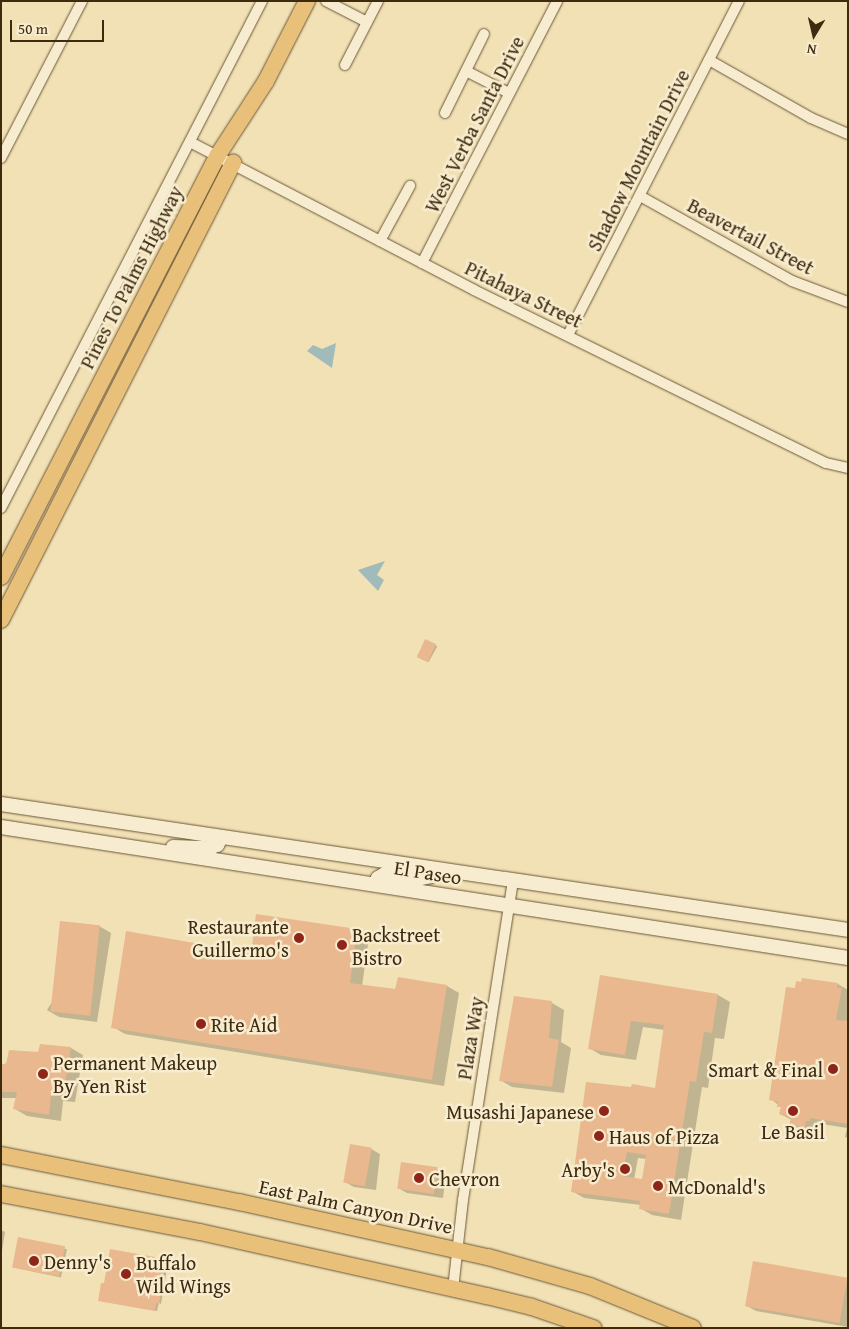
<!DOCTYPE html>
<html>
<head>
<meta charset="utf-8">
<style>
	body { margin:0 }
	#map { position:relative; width:849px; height:1329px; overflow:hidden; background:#f2e1b5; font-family:"Gentium Book Plus",serif }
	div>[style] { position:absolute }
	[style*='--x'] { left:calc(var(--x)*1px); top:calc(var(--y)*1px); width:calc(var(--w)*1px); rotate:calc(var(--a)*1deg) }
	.water>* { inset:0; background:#a0bbb9 }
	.shadow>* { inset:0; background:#0003; transform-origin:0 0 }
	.building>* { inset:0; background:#e9b88e; transform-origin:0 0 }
	.roads { filter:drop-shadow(0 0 1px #6b5838) drop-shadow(0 0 1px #6b5838) }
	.street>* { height:10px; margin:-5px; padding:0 5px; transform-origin:5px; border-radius:5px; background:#f7eccf }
	.secondary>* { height:14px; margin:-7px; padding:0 7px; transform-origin:7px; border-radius:7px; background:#f7eccf }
	.primary>* { height:16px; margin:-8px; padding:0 8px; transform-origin:8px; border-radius:8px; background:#e9c07a }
	.dots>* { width:14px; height:14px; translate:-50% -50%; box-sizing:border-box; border:2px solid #f7eccf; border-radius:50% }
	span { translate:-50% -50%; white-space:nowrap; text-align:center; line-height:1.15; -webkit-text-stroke:5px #f7eccf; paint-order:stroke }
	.street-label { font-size:20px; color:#3e2b0e }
	.poi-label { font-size:20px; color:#3e2b0e }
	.right { translate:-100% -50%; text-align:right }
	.left { translate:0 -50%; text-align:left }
	.frame { position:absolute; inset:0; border:2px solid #3e2b0e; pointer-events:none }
	.north { position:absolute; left:789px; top:10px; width:50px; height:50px; -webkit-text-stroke:4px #f7eccf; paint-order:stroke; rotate:189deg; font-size:14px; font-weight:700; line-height:20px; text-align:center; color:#3e2b0e }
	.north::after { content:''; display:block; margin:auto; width:18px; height:22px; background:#3e2b0e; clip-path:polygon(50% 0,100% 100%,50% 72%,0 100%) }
	.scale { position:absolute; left:10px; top:20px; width:94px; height:22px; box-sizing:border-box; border:2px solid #3e2b0e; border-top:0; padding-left:6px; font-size:15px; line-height:18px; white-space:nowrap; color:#3e2b0e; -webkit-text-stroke:4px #f7eccf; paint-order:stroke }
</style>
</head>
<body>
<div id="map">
	<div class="water">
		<div style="clip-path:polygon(336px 343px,332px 368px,307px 351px,313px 345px,322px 349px)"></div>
		<div style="clip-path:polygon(385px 561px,377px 575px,384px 580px,378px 591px,358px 570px)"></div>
	</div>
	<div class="shadow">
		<div style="left:426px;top:640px;width:13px;height:18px;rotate:29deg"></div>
		<div style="clip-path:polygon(257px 916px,357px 931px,369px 937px,362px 986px,396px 990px,447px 986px,459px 993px,444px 1086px,125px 1034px,113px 1027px,252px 954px)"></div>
		<div style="clip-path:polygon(99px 926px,111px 933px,97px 1022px,59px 1017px,47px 1010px)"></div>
		<div style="clip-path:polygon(evenodd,601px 976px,718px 995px,730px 1002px,724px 1039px,715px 1038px,708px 1088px,702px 1087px,681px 1220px,652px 1215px,640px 1208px,641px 1205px,584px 1198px,572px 1191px,656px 1090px,665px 1030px,643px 1027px,636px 1060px,601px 1055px,589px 1048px,601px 976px,638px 1158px,646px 1159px,643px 1181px,634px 1179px,638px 1158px)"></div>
		<div style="clip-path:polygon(838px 984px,848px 990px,848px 1138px,845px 1137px,847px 1128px,822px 1124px,822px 1127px,818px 1127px,817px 1133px,803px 1131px,791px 1124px,792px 1120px,780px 1114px,782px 1108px,771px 1099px,796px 990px)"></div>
		<div style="clip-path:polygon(515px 998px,552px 1003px,564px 1010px,561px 1042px,571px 1048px,564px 1093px,512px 1087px,500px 1080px)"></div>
		<div style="clip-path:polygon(71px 1048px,83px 1055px,75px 1102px,63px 1101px,61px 1121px,27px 1116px,15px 1109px,17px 1098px,1px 1098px,1px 1065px,39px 1053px)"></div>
		<div style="clip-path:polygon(371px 1149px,380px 1154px,376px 1190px,354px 1187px,345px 1182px)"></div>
		<div style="clip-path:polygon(437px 1169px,446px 1174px,443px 1198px,407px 1193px,398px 1188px)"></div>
		<div style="clip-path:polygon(1px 1230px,5px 1232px,1px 1257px)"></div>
		<div style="left:19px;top:1239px;width:49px;height:29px;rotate:12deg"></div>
		<div style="clip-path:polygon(111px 1251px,168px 1262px,161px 1304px,159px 1303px,157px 1311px,101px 1301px)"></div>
		<div style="clip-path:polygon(848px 1279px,848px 1327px,756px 1311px,747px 1306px)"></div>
	</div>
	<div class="building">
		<div style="left:425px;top:639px;width:12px;height:20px;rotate:24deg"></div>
		<div style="clip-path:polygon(256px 914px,357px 929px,350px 983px,395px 989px,398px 977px,447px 985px,432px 1080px,111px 1028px,126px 931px,251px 953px)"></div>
		<div style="left:60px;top:921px;width:40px;height:91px;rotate:6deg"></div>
		<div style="clip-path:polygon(evenodd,600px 975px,718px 994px,712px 1033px,704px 1032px,696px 1082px,690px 1081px,669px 1214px,639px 1209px,640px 1201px,571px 1192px,586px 1082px,631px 1087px,632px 1084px,655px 1088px,664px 1025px,631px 1021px,625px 1055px,588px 1049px,600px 975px,627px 1152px,646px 1155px,642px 1179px,622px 1176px,627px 1152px)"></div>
		<div style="clip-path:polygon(802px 978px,838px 983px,837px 988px,842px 988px,836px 1020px,848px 1021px,848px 1124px,810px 1118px,810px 1121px,806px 1121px,805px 1127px,789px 1125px,791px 1118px,779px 1114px,781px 1107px,777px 1107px,778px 1102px,769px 1100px,786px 987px,795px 988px,796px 981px,801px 982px)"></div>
		<div style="clip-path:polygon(514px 996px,552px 1001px,549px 1038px,559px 1040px,552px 1087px,499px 1081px)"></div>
		<div style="clip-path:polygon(40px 1044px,71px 1047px,63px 1096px,51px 1095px,49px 1115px,13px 1109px,17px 1092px,1px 1092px,1px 1064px,6px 1064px,9px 1050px,38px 1052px)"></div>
		<div style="left:350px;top:1144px;width:22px;height:39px;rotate:10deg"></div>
		<div style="left:401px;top:1162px;width:37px;height:27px;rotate:8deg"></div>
		<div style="left:18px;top:1237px;width:48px;height:31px;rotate:11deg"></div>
		<div style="clip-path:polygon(110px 1249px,166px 1259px,159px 1304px,156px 1303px,155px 1311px,98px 1301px,101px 1283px,104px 1283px)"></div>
		<div style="left:753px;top:1261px;width:96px;height:46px;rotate:10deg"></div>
	</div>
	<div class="roads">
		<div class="street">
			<div style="--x:326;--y:1;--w:46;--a:27.1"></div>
			<div style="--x:709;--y:60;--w:117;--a:29.6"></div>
			<div style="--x:811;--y:118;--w:40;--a:23.4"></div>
			<div style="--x:345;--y:65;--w:72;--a:-62.7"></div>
			<div style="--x:466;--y:71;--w:48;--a:27.1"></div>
			<div style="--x:445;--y:113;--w:88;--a:-63.7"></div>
			<div style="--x:190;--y:142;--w:320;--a:27.5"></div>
			<div style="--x:474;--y:290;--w:392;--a:26.2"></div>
			<div style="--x:826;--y:463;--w:23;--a:13"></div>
			<div style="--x:1;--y:158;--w:177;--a:-62.7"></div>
			<div style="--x:640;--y:196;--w:174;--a:29.2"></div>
			<div style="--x:792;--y:281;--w:60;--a:20.6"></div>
			<div style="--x:380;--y:241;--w:63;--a:-61.4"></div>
			<div style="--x:422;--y:263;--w:295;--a:-62.7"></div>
			<div style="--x:568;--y:335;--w:375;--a:-62.9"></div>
			<div style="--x:1;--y:508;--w:570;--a:-62.76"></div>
			<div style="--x:453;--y:1289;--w:90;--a:-83.6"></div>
			<div style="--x:463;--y:1200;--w:322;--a:-81.1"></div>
		</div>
		<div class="secondary">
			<div style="--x:1;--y:804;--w:856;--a:8.46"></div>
			<div style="--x:1;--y:827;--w:857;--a:8.79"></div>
			<div style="--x:173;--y:847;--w:36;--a:2"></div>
			<div style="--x:209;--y:848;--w:9;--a:-21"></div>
			<div style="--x:217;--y:845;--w:9;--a:-63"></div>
			<div style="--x:376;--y:884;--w:6;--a:-72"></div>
			<div style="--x:378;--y:878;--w:8;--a:-30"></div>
			<div style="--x:385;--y:874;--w:32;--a:9"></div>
			<div style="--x:417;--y:879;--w:14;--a:-12"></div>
			<div style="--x:431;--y:876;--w:10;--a:-37"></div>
		</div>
		<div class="primary">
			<div style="--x:1;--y:577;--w:475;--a:-62.8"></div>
			<div style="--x:218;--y:155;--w:88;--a:-57"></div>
			<div style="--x:266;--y:81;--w:90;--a:-62.9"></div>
			<div style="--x:1;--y:620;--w:513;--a:-63.08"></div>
			<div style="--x:1;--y:1155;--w:243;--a:11.2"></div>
			<div style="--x:239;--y:1202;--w:255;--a:12.5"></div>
			<div style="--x:488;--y:1257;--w:106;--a:15.9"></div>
			<div style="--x:590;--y:1286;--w:111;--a:22.2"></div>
			<div style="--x:1;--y:1194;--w:203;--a:10.8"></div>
			<div style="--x:200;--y:1232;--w:294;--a:12.6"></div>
			<div style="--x:487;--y:1296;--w:46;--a:13.7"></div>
			<div style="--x:532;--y:1307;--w:65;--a:19"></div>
		</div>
	</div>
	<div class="dots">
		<div style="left:299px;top:938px;background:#8f2418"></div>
		<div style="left:342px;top:945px;background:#8f2418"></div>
		<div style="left:201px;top:1024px;background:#8f2418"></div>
		<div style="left:833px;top:1069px;background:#8f2418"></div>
		<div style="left:43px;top:1074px;background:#8f2418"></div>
		<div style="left:604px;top:1111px;background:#8f2418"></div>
		<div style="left:793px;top:1111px;background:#8f2418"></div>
		<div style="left:599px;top:1136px;background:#8f2418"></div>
		<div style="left:625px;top:1169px;background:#8f2418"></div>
		<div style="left:419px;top:1178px;background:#8f2418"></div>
		<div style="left:658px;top:1186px;background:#8f2418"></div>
		<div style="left:34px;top:1261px;background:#8f2418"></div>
		<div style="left:126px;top:1274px;background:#8f2418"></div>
	</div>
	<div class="street-label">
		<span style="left:474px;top:124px;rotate:-63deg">West Verba Santa Drive</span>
		<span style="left:638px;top:160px;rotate:-63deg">Shadow Mountain Drive</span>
		<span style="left:751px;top:236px;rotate:28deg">Beavertail Street</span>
		<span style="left:131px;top:277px;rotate:-63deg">Pines To Palms Highway</span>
		<span style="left:524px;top:294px;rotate:26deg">Pitahaya Street</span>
		<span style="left:428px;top:872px;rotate:9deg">El Paseo</span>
		<span style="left:470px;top:1038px;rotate:-81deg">Plaza Way</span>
		<span style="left:356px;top:1206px;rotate:12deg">East Palm Canyon Drive</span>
	</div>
	<div class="poi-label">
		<span class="right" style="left:289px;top:938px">Restaurante<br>Guillermo's</span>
		<span class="left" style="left:352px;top:946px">Backstreet<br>Bistro</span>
		<span class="left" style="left:211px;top:1024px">Rite Aid</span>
		<span class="left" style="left:53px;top:1074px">Permanent Makeup<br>By Yen Rist</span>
		<span class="right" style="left:823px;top:1069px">Smart &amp; Final</span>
		<span class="right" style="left:594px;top:1111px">Musashi Japanese</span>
		<span style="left:793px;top:1131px">Le Basil</span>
		<span class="left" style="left:609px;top:1136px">Haus of Pizza</span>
		<span class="right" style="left:615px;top:1169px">Arby's</span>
		<span class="left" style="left:429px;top:1178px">Chevron</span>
		<span class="left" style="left:668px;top:1186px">McDonald's</span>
		<span class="left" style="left:44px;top:1261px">Denny's</span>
		<span class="left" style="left:136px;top:1274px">Buffalo<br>Wild Wings</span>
	</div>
	<div class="frame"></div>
	<div class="north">N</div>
	<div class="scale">50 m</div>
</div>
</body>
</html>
